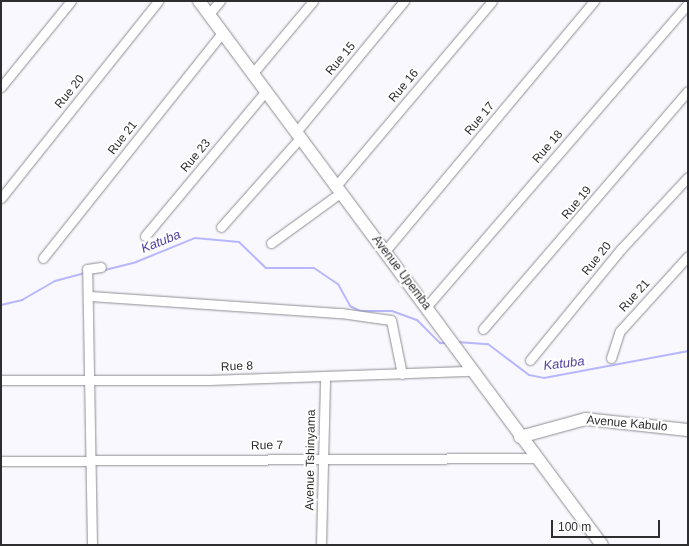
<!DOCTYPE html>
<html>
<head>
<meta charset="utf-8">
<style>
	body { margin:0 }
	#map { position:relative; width:689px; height:546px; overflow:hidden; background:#f8f8fe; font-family:Helvetica,sans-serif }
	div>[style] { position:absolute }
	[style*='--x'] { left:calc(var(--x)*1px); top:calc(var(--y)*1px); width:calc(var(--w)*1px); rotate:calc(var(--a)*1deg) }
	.stream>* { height:2px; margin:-1px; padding:0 1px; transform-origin:1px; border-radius:1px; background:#b9b7fc }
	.roads { filter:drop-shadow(0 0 1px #8d8d92) drop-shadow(0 0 1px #8d8d92) }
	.street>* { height:9px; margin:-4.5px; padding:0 4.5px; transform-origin:4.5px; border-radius:4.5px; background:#fff }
	.secondary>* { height:12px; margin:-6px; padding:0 6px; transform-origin:6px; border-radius:6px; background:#fff }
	span { translate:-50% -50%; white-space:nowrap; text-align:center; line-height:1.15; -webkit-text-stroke:4px #fff; paint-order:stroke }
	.street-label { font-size:12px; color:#2e2e30 }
	.water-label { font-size:13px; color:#5041a3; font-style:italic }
	.frame { position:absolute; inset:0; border:2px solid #2e2e30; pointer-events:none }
	.scale { position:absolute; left:551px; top:520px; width:109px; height:18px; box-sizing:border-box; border:2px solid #2e2e30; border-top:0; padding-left:5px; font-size:12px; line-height:14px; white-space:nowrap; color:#2e2e30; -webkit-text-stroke:3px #fff; paint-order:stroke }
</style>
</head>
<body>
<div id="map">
	<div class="stream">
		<div style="--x:101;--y:271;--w:36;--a:-14"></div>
		<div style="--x:136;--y:262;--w:64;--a:-22.1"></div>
		<div style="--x:195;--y:238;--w:44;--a:5.2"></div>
		<div style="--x:239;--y:242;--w:37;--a:44"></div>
		<div style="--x:266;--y:268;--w:48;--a:0"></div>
		<div style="--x:314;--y:268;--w:29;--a:34"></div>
		<div style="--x:338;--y:284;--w:25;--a:61"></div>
		<div style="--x:350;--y:306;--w:11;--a:27"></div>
		<div style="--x:360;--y:311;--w:32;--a:0"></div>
		<div style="--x:392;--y:311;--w:27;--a:20"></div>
		<div style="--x:417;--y:320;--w:33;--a:45"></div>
		<div style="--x:440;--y:343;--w:7;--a:0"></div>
		<div style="--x:1;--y:305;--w:22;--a:-13"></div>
		<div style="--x:22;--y:300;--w:38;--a:-30"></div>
		<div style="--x:55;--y:281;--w:31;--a:-15"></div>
		<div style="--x:457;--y:342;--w:31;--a:4"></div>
		<div style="--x:488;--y:344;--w:51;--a:37.1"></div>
		<div style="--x:529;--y:375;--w:15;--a:11"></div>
		<div style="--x:544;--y:378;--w:147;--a:-10.6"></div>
	</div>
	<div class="roads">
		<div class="street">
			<div style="--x:209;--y:14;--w:17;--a:-50"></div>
			<div style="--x:252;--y:74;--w:95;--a:-50.1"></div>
			<div style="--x:1;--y:87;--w:111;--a:-50.9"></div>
			<div style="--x:296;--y:132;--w:170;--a:-50.5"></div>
			<div style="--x:335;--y:187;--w:243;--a:-49.8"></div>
			<div style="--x:1;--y:198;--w:252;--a:-51.4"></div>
			<div style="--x:221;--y:227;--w:119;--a:-48.4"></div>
			<div style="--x:145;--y:236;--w:189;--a:-50.2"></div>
			<div style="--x:271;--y:243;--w:85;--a:-35.9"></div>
			<div style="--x:385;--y:251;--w:326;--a:-50.1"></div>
			<div style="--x:43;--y:258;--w:288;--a:-51.5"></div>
			<div style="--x:90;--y:296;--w:252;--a:3.9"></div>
			<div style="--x:341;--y:313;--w:50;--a:8"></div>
			<div style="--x:391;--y:320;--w:55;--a:78.5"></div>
			<div style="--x:427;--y:306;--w:399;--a:-49.2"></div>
			<div style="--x:483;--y:329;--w:314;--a:-49.3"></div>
			<div style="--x:611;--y:358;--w:28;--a:-72"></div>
			<div style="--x:620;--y:331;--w:101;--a:-47.8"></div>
			<div style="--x:530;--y:360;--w:144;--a:-50.7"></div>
			<div style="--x:621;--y:249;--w:98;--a:-47.1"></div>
			<div style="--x:1;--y:380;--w:208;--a:0"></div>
			<div style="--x:209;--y:380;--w:264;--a:-2"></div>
			<div style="--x:1;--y:461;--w:533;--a:-0.32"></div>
			<div style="--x:92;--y:545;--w:276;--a:-91"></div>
			<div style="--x:87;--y:269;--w:14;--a:-8"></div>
			<div style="--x:321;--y:545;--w:169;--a:-88.6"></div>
		</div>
		<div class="secondary">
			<div style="--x:199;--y:1;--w:677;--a:53.47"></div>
			<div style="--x:520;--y:437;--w:68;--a:-15.3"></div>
			<div style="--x:586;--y:419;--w:103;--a:6.2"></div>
		</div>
	</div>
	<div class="street-label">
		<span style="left:341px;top:59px;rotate:-50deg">Rue 15</span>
		<span style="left:404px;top:86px;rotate:-50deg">Rue 16</span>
		<span style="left:70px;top:92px;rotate:-51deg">Rue 20</span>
		<span style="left:480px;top:119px;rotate:-50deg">Rue 17</span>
		<span style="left:123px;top:138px;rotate:-52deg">Rue 21</span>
		<span style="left:548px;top:147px;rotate:-49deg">Rue 18</span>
		<span style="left:196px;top:156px;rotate:-50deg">Rue 23</span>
		<span style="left:577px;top:203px;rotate:-50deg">Rue 19</span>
		<span style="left:597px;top:259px;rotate:-51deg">Rue 20</span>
		<span style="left:401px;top:273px;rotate:53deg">Avenue Upemba</span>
		<span style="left:635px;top:296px;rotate:-48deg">Rue 21</span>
		<span style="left:237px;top:367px;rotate:-2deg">Rue 8</span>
		<span style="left:627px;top:424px;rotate:5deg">Avenue Kabulo</span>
		<span style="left:267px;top:446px;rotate:-1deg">Rue 7</span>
		<span style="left:311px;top:460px;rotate:-89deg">Avenue Tshinyama</span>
	</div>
	<div class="water-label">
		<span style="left:161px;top:242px;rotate:-22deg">Katuba</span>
		<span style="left:564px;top:364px;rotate:-7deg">Katuba</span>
	</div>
	<div class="frame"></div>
	<div class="scale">100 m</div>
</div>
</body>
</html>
